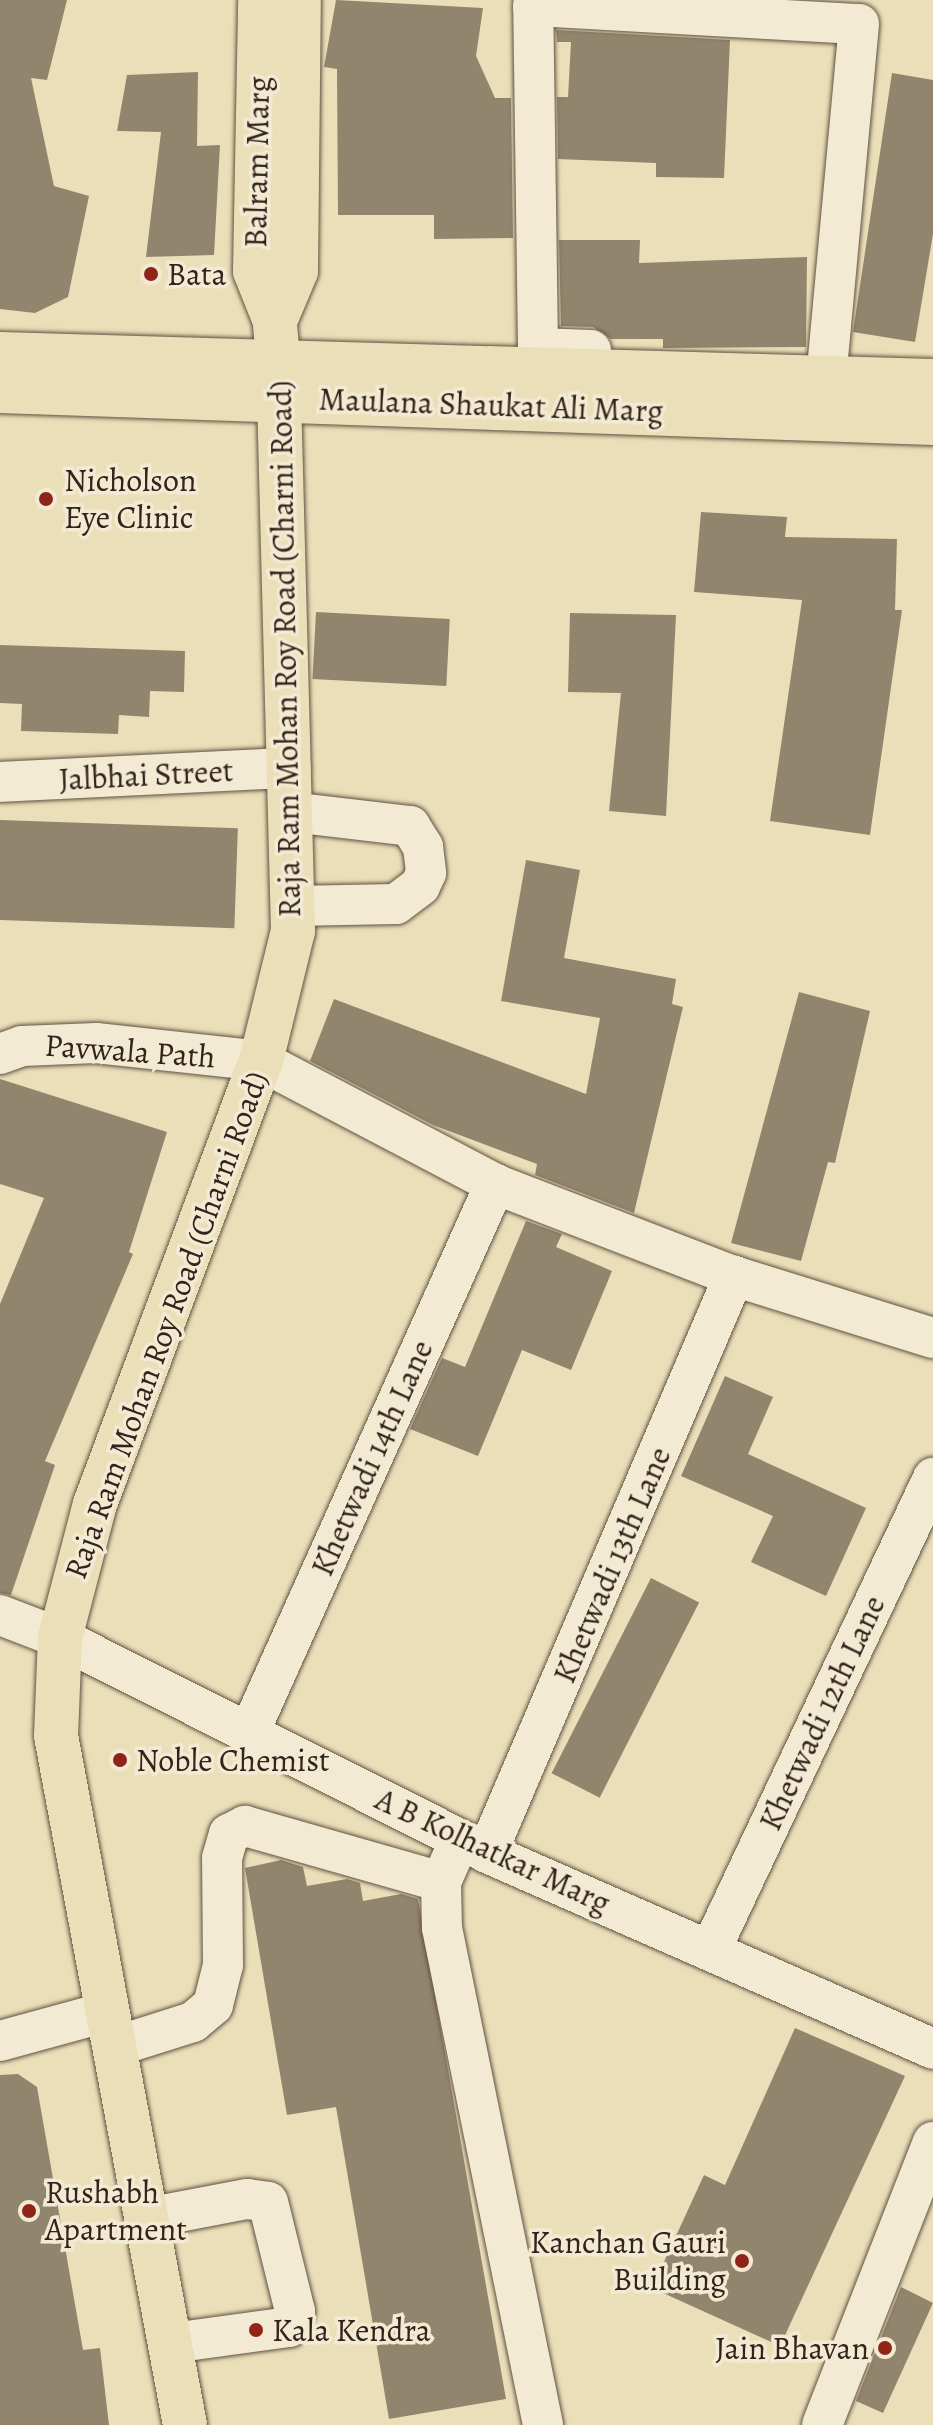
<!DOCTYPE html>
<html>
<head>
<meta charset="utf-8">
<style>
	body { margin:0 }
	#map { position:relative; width:933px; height:2425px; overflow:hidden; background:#ebdfb9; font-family:Alegreya,serif }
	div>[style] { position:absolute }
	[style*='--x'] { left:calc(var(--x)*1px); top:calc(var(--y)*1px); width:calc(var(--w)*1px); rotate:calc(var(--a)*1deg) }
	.building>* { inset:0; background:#92856d; transform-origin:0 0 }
	.roads { filter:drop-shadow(0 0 2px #605242) drop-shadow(0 0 2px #605242) }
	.minor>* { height:40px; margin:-20px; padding:0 20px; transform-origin:20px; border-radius:20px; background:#f2ead2 }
	.major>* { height:44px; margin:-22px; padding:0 22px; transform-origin:22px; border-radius:22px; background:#ebdfb9 }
	.dots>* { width:22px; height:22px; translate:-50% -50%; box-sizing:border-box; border:4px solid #f2ead2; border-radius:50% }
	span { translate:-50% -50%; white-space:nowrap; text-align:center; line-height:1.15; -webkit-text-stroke:7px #f2ead2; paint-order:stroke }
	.street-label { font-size:32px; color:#32231b }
	.poi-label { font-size:32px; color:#32231b }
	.left { translate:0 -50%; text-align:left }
	.right { translate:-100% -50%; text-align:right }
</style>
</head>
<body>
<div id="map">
	<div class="building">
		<div style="clip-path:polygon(0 0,67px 0,47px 80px,31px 78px,54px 186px,89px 196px,68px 297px,35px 313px,0 309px)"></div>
		<div style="clip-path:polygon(336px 0,483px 8px,476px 56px,495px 98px,511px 98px,513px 238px,434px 239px,434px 215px,338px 215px,337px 69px,324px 67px)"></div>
		<div style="clip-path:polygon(556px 30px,730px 40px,724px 178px,656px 177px,656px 163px,558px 159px,557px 97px,568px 97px,571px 42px,557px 42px)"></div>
		<div style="clip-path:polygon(198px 72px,197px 146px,220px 145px,214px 255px,146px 257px,161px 132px,117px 131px,127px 75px)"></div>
		<div style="clip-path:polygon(892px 73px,933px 80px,933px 234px,915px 342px,853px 332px)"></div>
		<div style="clip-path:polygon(559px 240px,640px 240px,639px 263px,807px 257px,806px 347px,663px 348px,663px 339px,611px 339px,593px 327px,561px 326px)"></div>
		<div style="clip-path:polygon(701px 512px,787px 517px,785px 537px,897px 539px,895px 610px,902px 610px,870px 835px,770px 821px,802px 600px,694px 592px)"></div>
		<div style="left:316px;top:612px;width:134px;height:67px;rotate:3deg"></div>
		<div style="clip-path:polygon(570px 613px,676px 615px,666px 816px,609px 811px,621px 693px,568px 692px)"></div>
		<div style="clip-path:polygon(0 645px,185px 651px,184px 692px,150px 691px,149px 717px,119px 715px,118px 734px,21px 731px,22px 704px,0 703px)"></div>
		<div style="left:0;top:820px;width:238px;height:100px;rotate:2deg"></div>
		<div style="clip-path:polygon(526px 860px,580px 870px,564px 958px,676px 979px,672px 1004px,683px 1007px,634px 1213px,535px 1175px,537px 1164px,433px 1125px,310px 1061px,334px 999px,586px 1094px,600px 1018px,501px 1001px)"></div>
		<div style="clip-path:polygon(799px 992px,870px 1011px,835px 1163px,828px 1162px,801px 1261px,731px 1243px)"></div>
		<div style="clip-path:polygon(0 1079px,167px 1132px,129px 1252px,133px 1254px,45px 1461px,55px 1465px,11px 1595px,0 1593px,0 1304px,44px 1198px,0 1184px)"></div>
		<div style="clip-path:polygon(526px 1221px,562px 1234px,556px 1247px,612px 1271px,571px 1370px,522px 1350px,478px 1456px,410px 1429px,442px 1358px,465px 1367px)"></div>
		<div style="clip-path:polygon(725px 1376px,773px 1397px,748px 1454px,866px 1508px,826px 1596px,751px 1562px,773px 1516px,681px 1476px)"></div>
		<div style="left:651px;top:1578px;width:54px;height:219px;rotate:27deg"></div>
		<div style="clip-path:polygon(281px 1860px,303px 1867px,307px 1886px,347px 1879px,360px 1883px,363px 1901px,401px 1894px,418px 1899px,506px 2399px,389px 2419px,336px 2107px,287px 2115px,245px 1868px)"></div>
		<div style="clip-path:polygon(795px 2028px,905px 2076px,780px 2346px,652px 2288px,704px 2175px,725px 2185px)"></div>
		<div style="clip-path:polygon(18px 2074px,37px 2087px,83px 2350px,100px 2348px,109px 2425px,0 2425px,0 2075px)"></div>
		<div style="clip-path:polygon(901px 2287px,933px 2303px,883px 2413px,856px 2401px)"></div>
	</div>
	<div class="roads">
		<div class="minor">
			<div style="--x:591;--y:350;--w:53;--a:-177.8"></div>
			<div style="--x:538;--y:348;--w:342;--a:-90.8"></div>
			<div style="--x:533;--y:6;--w:326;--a:3.2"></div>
			<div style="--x:859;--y:24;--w:355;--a:95.3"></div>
			<div style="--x:0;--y:782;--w:291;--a:-2.8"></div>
			<div style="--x:291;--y:812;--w:120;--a:6.7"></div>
			<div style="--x:410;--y:826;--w:25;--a:58"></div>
			<div style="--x:423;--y:847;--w:26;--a:83"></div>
			<div style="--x:426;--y:873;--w:14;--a:115"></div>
			<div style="--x:420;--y:886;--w:30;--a:143"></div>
			<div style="--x:396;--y:904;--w:104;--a:178.9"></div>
			<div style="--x:0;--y:1054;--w:23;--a:-20"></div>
			<div style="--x:22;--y:1046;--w:74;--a:-2.3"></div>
			<div style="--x:96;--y:1043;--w:166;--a:6.2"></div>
			<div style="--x:261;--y:1061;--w:264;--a:27.7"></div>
			<div style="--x:495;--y:1184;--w:256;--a:21.1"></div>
			<div style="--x:734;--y:1276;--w:208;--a:17.3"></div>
			<div style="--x:0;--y:1615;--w:64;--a:21"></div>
			<div style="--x:60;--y:1638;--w:478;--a:26.7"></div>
			<div style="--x:487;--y:1853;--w:487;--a:23.7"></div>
			<div style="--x:249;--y:1733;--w:602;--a:-65.86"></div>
			<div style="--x:460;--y:1839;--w:47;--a:113.8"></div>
			<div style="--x:441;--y:1882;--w:46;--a:88.8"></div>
			<div style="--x:442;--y:1928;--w:507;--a:78.51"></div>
			<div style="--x:487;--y:1853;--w:628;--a:-66.83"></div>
			<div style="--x:711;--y:1949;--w:521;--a:-64.76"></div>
			<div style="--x:0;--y:2041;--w:110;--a:-15.3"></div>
			<div style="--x:114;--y:2047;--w:83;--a:-17.6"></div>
			<div style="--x:193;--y:2022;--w:26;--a:-40"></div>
			<div style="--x:213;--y:2005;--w:41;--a:-76"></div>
			<div style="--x:223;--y:1965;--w:107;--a:-90.5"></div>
			<div style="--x:222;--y:1858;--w:25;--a:-74"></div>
			<div style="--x:229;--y:1834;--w:18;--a:-27"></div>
			<div style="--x:245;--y:1826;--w:204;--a:15.9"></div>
			<div style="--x:147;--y:2218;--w:102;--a:-10.8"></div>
			<div style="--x:247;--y:2199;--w:21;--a:8"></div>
			<div style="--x:268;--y:2202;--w:112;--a:76.1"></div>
			<div style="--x:295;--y:2311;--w:17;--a:111"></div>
			<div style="--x:289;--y:2327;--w:118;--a:172.2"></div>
			<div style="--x:822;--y:2425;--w:304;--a:-68.6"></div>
		</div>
		<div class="major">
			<div style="--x:275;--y:321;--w:54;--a:-67.2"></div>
			<div style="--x:296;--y:271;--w:271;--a:-89.4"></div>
			<div style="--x:0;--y:354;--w:933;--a:1.66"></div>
			<div style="--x:0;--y:391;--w:934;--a:1.96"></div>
			<div style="--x:185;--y:2425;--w:701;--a:-100.6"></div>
			<div style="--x:56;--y:1736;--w:98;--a:-87.7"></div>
			<div style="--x:60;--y:1638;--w:138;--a:-75.4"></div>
			<div style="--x:95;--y:1504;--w:473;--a:-69.5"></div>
			<div style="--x:261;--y:1061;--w:134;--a:-76.2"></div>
			<div style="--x:293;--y:931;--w:572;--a:-91.5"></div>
			<div style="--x:278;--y:359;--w:38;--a:-95"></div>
			<div style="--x:275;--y:321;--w:54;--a:-111.8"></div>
			<div style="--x:255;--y:271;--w:271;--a:-88.9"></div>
		</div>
	</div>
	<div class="dots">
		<div style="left:151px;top:274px;background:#8f2418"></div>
		<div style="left:46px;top:499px;background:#8f2418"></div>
		<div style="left:120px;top:1760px;background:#8f2418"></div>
		<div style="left:29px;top:2211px;background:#8f2418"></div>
		<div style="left:742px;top:2261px;background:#8f2418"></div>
		<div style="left:256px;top:2330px;background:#8f2418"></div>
		<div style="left:885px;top:2348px;background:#8f2418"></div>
	</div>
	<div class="street-label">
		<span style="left:257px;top:162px;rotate:-89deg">Balram Marg</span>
		<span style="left:491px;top:405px;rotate:2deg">Maulana Shaukat Ali Marg</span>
		<span style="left:285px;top:649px;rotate:-91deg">Raja Ram Mohan Roy Road (Charni Road)</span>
		<span style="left:146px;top:775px;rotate:-3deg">Jalbhai Street</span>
		<span style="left:130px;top:1051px;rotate:4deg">Pavwala Path</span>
		<span style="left:166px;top:1325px;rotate:-70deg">Raja Ram Mohan Roy Road (Charni Road)</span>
		<span style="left:372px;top:1458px;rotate:-66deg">Khetwadi 14th Lane</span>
		<span style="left:612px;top:1565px;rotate:-67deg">Khetwadi 13th Lane</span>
		<span style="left:822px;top:1713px;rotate:-65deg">Khetwadi 12th Lane</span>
		<span style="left:493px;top:1851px;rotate:25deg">A B Kolhatkar Marg</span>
	</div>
	<div class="poi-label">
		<span class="left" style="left:167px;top:274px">Bata</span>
		<span class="left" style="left:64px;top:499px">Nicholson<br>Eye Clinic</span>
		<span class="left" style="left:136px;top:1760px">Noble Chemist</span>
		<span class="left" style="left:45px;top:2211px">Rushabh<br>Apartment</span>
		<span class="right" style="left:726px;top:2261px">Kanchan Gauri<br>Building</span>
		<span class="left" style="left:272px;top:2330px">Kala Kendra</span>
		<span class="right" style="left:869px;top:2348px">Jain Bhavan</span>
	</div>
</div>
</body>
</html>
